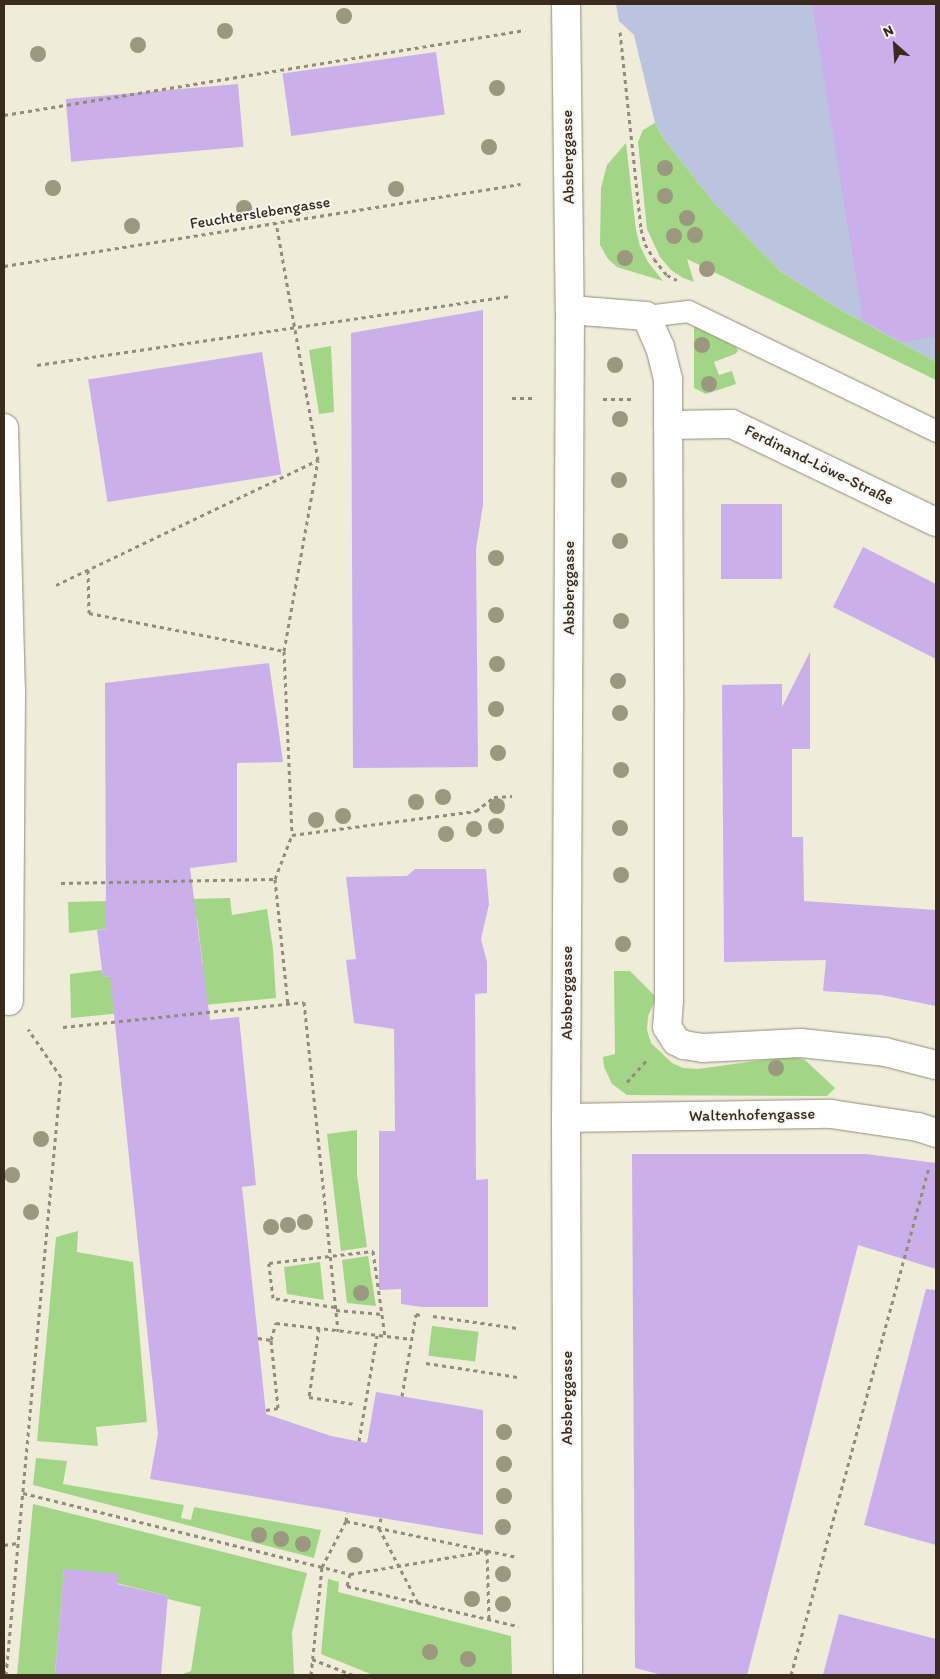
<!DOCTYPE html>
<html>
<head>
<meta charset="utf-8">
<style>
	body { margin:0 }
	#map { position:relative; width:940px; height:1679px; overflow:hidden; background:#efecd9; font-family:Itim,sans-serif }
	div>[style] { position:absolute }
	[style*='--x'] { left:calc(var(--x)*1px); top:calc(var(--y)*1px); width:calc(var(--w)*1px); rotate:calc(var(--a)*1deg) }
	.industrial>* { inset:0; background:#bac4de }
	.green>* { inset:0; background:#a2d686; transform-origin:0 0 }
	.building>* { inset:0; background:#caafeb; transform-origin:0 0 }
	.path>* { height:3px; margin-top:-1.5px; transform-origin:0; background:repeating-linear-gradient(90deg,#958b7c 0 4px,transparent 0 8px) }
	.roads { filter:drop-shadow(0 0 1px #958b7c) drop-shadow(0 0 1px #958b7c) }
	.lane>* { height:21px; margin:-10.5px; padding:0 10.5px; transform-origin:10.5px; border-radius:10.5px; background:#fff }
	.street>* { height:28px; margin:-14px; padding:0 14px; transform-origin:14px; border-radius:14px; background:#fff }
	.secondary>* { height:28px; margin:-14px; padding:0 14px; transform-origin:14px; border-radius:14px; background:#fff }
	.trees>* { width:16px; height:16px; margin:-8px; border-radius:50%; background:#9a9980 }
	span { translate:-50% -50%; white-space:nowrap; text-align:center; line-height:1.15; -webkit-text-stroke:4px #f6f6f2; paint-order:stroke }
	.street-label { font-size:16px; color:#3b2a1e }
	.frame { position:absolute; inset:0; border:5px solid #3b2a1e; pointer-events:none }
	.north { position:absolute; left:870px; top:20px; width:50px; height:50px; -webkit-text-stroke:4px #f6f6f2; paint-order:stroke; rotate:334deg; font-size:14px; font-weight:700; line-height:20px; text-align:center; color:#3b2a1e }
	.north::after { content:''; display:block; margin:auto; width:18px; height:22px; background:#3b2a1e; clip-path:polygon(50% 0,100% 100%,50% 72%,0 100%) }
</style>
</head>
<body>
<div id="map">
	<div class="industrial">
		<div style="clip-path:polygon(616px 4px,936px 4px,936px 362px,839px 309px,780px 271px,714px 203px,663px 138px,655px 123px,634px 35px,619px 21px)"></div>
	</div>
	<div class="green">
		<div style="clip-path:polygon(655px 123px,663px 138px,714px 203px,780px 271px,839px 309px,936px 362px,936px 380px,687px 259px,694px 282px,683px 278px,671px 270px,660px 257px,647px 229px,638px 142px,643px 130px)"></div>
		<div style="clip-path:polygon(626px 143px,636px 230px,640px 246px,648px 262px,663px 281px,617px 267px,608px 259px,600px 245px,601px 188px,607px 165px)"></div>
		<div style="clip-path:polygon(694px 326px,736px 347px,738px 351px,735px 354px,714px 362px,719px 375px,732px 371px,736px 384px,706px 394px,694px 388px)"></div>
		<div style="clip-path:polygon(331px 346px,334px 412px,319px 414px,309px 350px)"></div>
		<div style="clip-path:polygon(230px 898px,232px 915px,267px 909px,273px 949px,276px 998px,71px 1018px,70px 974px,102px 970px,103px 977px,203px 965px,197px 918px,69px 933px,68px 902px)"></div>
		<div style="clip-path:polygon(614px 971px,630px 971px,654px 995px,655px 1001px,648px 1016px,647px 1030px,651px 1043px,672px 1063px,683px 1068px,698px 1069px,792px 1056px,805px 1060px,835px 1088px,827px 1096px,627px 1095px,612px 1084px,604px 1067px,603px 1057px,615px 1054px)"></div>
		<div style="clip-path:polygon(357px 1130px,357px 1175px,367px 1247px,341px 1251px,327px 1134px)"></div>
		<div style="clip-path:polygon(78px 1231px,77px 1252px,133px 1262px,147px 1422px,96px 1427px,98px 1446px,37px 1441px,56px 1237px)"></div>
		<div style="clip-path:polygon(368px 1256px,376px 1306px,347px 1303px,342px 1260px)"></div>
		<div style="clip-path:polygon(320px 1262px,324px 1300px,287px 1294px,284px 1267px)"></div>
		<div style="left:432px;top:1326px;width:47px;height:30px;rotate:7deg"></div>
		<div style="clip-path:polygon(36px 1458px,67px 1461px,63px 1484px,184px 1505px,181px 1518px,191px 1520px,194px 1507px,321px 1530px,314px 1558px,33px 1485px)"></div>
		<div style="clip-path:polygon(33px 1504px,307px 1573px,292px 1632px,294px 1675px,180px 1675px,191px 1671px,201px 1607px,168px 1599px,168px 1596px,64px 1570px,55px 1675px,17px 1675px)"></div>
		<div style="clip-path:polygon(328px 1579px,339px 1582px,338px 1592px,511px 1636px,512px 1675px,373px 1675px,321px 1654px)"></div>
	</div>
	<div class="building">
		<div style="clip-path:polygon(812px 4px,936px 4px,936px 336px,903px 342px,863px 321px)"></div>
		<div style="left:436px;top:52px;width:63px;height:155px;rotate:82deg"></div>
		<div style="left:238px;top:84px;width:63px;height:173px;rotate:85deg"></div>
		<div style="clip-path:polygon(483px 310px,483px 505px,476px 549px,478px 767px,353px 768px,351px 333px)"></div>
		<div style="left:262px;top:352px;width:124px;height:176px;rotate:81deg"></div>
		<div style="left:721px;top:504px;width:61px;height:75px"></div>
		<div style="clip-path:polygon(863px 547px,936px 584px,936px 659px,833px 607px)"></div>
		<div style="clip-path:polygon(810px 652px,810px 749px,792px 749px,792px 837px,803px 837px,804px 901px,936px 910px,936px 1006px,881px 995px,823px 991px,826px 960px,724px 962px,722px 685px,782px 684px,782px 707px)"></div>
		<div style="clip-path:polygon(269px 663px,283px 762px,237px 763px,237px 862px,190px 868px,210px 1020px,239px 1017px,256px 1185px,242px 1187px,266px 1414px,331px 1436px,367px 1443px,376px 1392px,483px 1410px,483px 1535px,150px 1479px,158px 1434px,110px 976px,103px 977px,97px 930px,106px 929px,105px 683px)"></div>
		<div style="clip-path:polygon(415px 869px,486px 869px,489px 904px,481px 939px,487px 962px,487px 993px,475px 994px,476px 1180px,488px 1179px,488px 1307px,422px 1307px,401px 1304px,401px 1289px,379px 1290px,379px 1131px,395px 1131px,394px 1029px,354px 1023px,346px 960px,356px 959px,346px 877px,407px 876px)"></div>
		<div style="clip-path:polygon(632px 1154px,866px 1154px,936px 1163px,936px 1269px,858px 1245px,747px 1675px,662px 1675px,635px 1668px)"></div>
		<div style="clip-path:polygon(926px 1289px,936px 1290px,936px 1545px,864px 1525px)"></div>
		<div style="clip-path:polygon(64px 1569px,118px 1574px,117px 1584px,168px 1596px,161px 1675px,55px 1675px)"></div>
		<div style="clip-path:polygon(839px 1614px,936px 1639px,936px 1675px,823px 1675px)"></div>
	</div>
	<div class="path">
		<div style="--x:620;--y:32;--w:198;--a:83.9"></div>
		<div style="--x:641;--y:229;--w:16;--a:75"></div>
		<div style="--x:645;--y:244;--w:17;--a:59"></div>
		<div style="--x:654;--y:259;--w:21;--a:51"></div>
		<div style="--x:667;--y:275;--w:11;--a:27"></div>
		<div style="--x:4;--y:115;--w:528;--a:-9.27"></div>
		<div style="--x:4;--y:266;--w:523;--a:-9.01"></div>
		<div style="--x:37;--y:365;--w:480;--a:-8.3"></div>
		<div style="--x:512;--y:398;--w:22;--a:0"></div>
		<div style="--x:603;--y:399;--w:31;--a:0"></div>
		<div style="--x:88;--y:570;--w:43;--a:88.7"></div>
		<div style="--x:89;--y:613;--w:199;--a:11"></div>
		<div style="--x:284;--y:651;--w:194;--a:-79.9"></div>
		<div style="--x:318;--y:460;--w:241;--a:-100"></div>
		<div style="--x:56;--y:585;--w:290;--a:-25.5"></div>
		<div style="--x:284;--y:651;--w:184;--a:87.5"></div>
		<div style="--x:292;--y:835;--w:186;--a:-7.4"></div>
		<div style="--x:476;--y:811;--w:23;--a:-38"></div>
		<div style="--x:494;--y:797;--w:18;--a:-3"></div>
		<div style="--x:275;--y:879;--w:126;--a:84.1"></div>
		<div style="--x:61;--y:883;--w:214;--a:-1.1"></div>
		<div style="--x:275;--y:879;--w:47;--a:-68.9"></div>
		<div style="--x:63;--y:1027;--w:242;--a:-5.9"></div>
		<div style="--x:304;--y:1002;--w:331;--a:84.1"></div>
		<div style="--x:627;--y:1082;--w:31;--a:-48"></div>
		<div style="--x:335;--y:1307;--w:63;--a:-171.7"></div>
		<div style="--x:273;--y:1298;--w:35;--a:-97"></div>
		<div style="--x:269;--y:1263;--w:105;--a:-6.6"></div>
		<div style="--x:373;--y:1251;--w:86;--a:82"></div>
		<div style="--x:336;--y:1310;--w:46;--a:5"></div>
		<div style="--x:433;--y:1316;--w:85;--a:8.1"></div>
		<div style="--x:319;--y:1328;--w:70;--a:98.2"></div>
		<div style="--x:309;--y:1397;--w:46;--a:8.8"></div>
		<div style="--x:258;--y:1338;--w:13;--a:9"></div>
		<div style="--x:426;--y:1363;--w:92;--a:8.7"></div>
		<div style="--x:402;--y:1396;--w:83;--a:-80.3"></div>
		<div style="--x:416;--y:1314;--w:4;--a:14"></div>
		<div style="--x:266;--y:1410;--w:12;--a:-9"></div>
		<div style="--x:278;--y:1408;--w:68;--a:-95.9"></div>
		<div style="--x:271;--y:1340;--w:18;--a:-74"></div>
		<div style="--x:276;--y:1323;--w:137;--a:6.7"></div>
		<div style="--x:359;--y:1441;--w:107;--a:-80.3"></div>
		<div style="--x:23;--y:1493;--w:337;--a:13.9"></div>
		<div style="--x:350;--y:1574;--w:12;--a:104"></div>
		<div style="--x:347;--y:1586;--w:176;--a:13.2"></div>
		<div style="--x:381;--y:1518;--w:10;--a:101"></div>
		<div style="--x:379;--y:1528;--w:85;--a:62.5"></div>
		<div style="--x:346;--y:1521;--w:175;--a:11.9"></div>
		<div style="--x:4;--y:1545;--w:14;--a:-8"></div>
		<div style="--x:350;--y:1574;--w:139;--a:-9.5"></div>
		<div style="--x:487;--y:1551;--w:68;--a:88.3"></div>
		<div style="--x:312;--y:1659;--w:44;--a:21.3"></div>
		<div style="--x:6;--y:1675;--w:601;--a:-84.75"></div>
		<div style="--x:61;--y:1077;--w:58;--a:-124.5"></div>
		<div style="--x:311;--y:1675;--w:109;--a:-84.2"></div>
		<div style="--x:322;--y:1567;--w:52;--a:-62.4"></div>
		<div style="--x:346;--y:1521;--w:8;--a:-83"></div>
		<div style="--x:791;--y:1675;--w:526;--a:-74.8"></div>
	</div>
	<div class="roads">
		<div class="lane">
			<div style="--x:646;--y:316;--w:42;--a:-6.8"></div>
			<div style="--x:688;--y:311;--w:276;--a:25.8"></div>
		</div>
		<div class="street">
			<div style="--x:570;--y:310;--w:76;--a:4.5"></div>
			<div style="--x:646;--y:316;--w:34;--a:66"></div>
			<div style="--x:660;--y:347;--w:34;--a:76"></div>
			<div style="--x:668;--y:380;--w:333;--a:89.8"></div>
			<div style="--x:669;--y:713;--w:287;--a:90"></div>
			<div style="--x:669;--y:1000;--w:27;--a:94"></div>
			<div style="--x:667;--y:1027;--w:17;--a:57"></div>
			<div style="--x:676;--y:1041;--w:9;--a:27"></div>
			<div style="--x:684;--y:1045;--w:19;--a:9"></div>
			<div style="--x:703;--y:1048;--w:98;--a:-2.9"></div>
			<div style="--x:801;--y:1043;--w:84;--a:6.1"></div>
			<div style="--x:885;--y:1052;--w:53;--a:14.3"></div>
			<div style="--x:668;--y:425;--w:64;--a:-0.9"></div>
			<div style="--x:732;--y:424;--w:226;--a:25.7"></div>
			<div style="--x:4;--y:428;--w:262;--a:88.5"></div>
			<div style="--x:11;--y:690;--w:311;--a:90.4"></div>
			<div style="--x:566;--y:1118;--w:265;--a:-0.9"></div>
			<div style="--x:831;--y:1114;--w:88;--a:8.5"></div>
			<div style="--x:918;--y:1127;--w:19;--a:18"></div>
		</div>
		<div class="secondary">
			<div style="--x:566;--y:4;--w:306;--a:89.3"></div>
			<div style="--x:570;--y:310;--w:808;--a:90.28"></div>
			<div style="--x:566;--y:1118;--w:557;--a:89.79"></div>
		</div>
	</div>
	<div class="trees">
		<div style="left:344px;top:16px"></div>
		<div style="left:225px;top:31px"></div>
		<div style="left:138px;top:45px"></div>
		<div style="left:38px;top:54px"></div>
		<div style="left:497px;top:88px"></div>
		<div style="left:489px;top:147px"></div>
		<div style="left:665px;top:168px"></div>
		<div style="left:53px;top:188px"></div>
		<div style="left:396px;top:189px"></div>
		<div style="left:665px;top:196px"></div>
		<div style="left:244px;top:208px"></div>
		<div style="left:687px;top:218px"></div>
		<div style="left:132px;top:226px"></div>
		<div style="left:695px;top:235px"></div>
		<div style="left:674px;top:236px"></div>
		<div style="left:625px;top:258px"></div>
		<div style="left:707px;top:269px"></div>
		<div style="left:702px;top:345px"></div>
		<div style="left:615px;top:365px"></div>
		<div style="left:709px;top:384px"></div>
		<div style="left:620px;top:419px"></div>
		<div style="left:619px;top:480px"></div>
		<div style="left:620px;top:541px"></div>
		<div style="left:496px;top:558px"></div>
		<div style="left:496px;top:615px"></div>
		<div style="left:621px;top:621px"></div>
		<div style="left:497px;top:664px"></div>
		<div style="left:618px;top:681px"></div>
		<div style="left:496px;top:709px"></div>
		<div style="left:620px;top:713px"></div>
		<div style="left:498px;top:753px"></div>
		<div style="left:621px;top:770px"></div>
		<div style="left:443px;top:797px"></div>
		<div style="left:416px;top:802px"></div>
		<div style="left:497px;top:806px"></div>
		<div style="left:343px;top:816px"></div>
		<div style="left:316px;top:820px"></div>
		<div style="left:496px;top:826px"></div>
		<div style="left:620px;top:828px"></div>
		<div style="left:474px;top:829px"></div>
		<div style="left:446px;top:834px"></div>
		<div style="left:621px;top:875px"></div>
		<div style="left:623px;top:944px"></div>
		<div style="left:776px;top:1068px"></div>
		<div style="left:41px;top:1139px"></div>
		<div style="left:12px;top:1175px"></div>
		<div style="left:31px;top:1212px"></div>
		<div style="left:305px;top:1222px"></div>
		<div style="left:288px;top:1225px"></div>
		<div style="left:271px;top:1227px"></div>
		<div style="left:361px;top:1293px"></div>
		<div style="left:504px;top:1432px"></div>
		<div style="left:504px;top:1464px"></div>
		<div style="left:504px;top:1496px"></div>
		<div style="left:503px;top:1527px"></div>
		<div style="left:259px;top:1535px"></div>
		<div style="left:281px;top:1539px"></div>
		<div style="left:303px;top:1544px"></div>
		<div style="left:355px;top:1555px"></div>
		<div style="left:503px;top:1574px"></div>
		<div style="left:472px;top:1599px"></div>
		<div style="left:503px;top:1604px"></div>
		<div style="left:430px;top:1652px"></div>
		<div style="left:468px;top:1659px"></div>
	</div>
	<div class="street-label">
		<span style="left:568px;top:157px;rotate:-91deg">Absberggasse</span>
		<span style="left:260px;top:213px;rotate:-9deg">Feuchterslebengasse</span>
		<span style="left:819px;top:465px;rotate:26deg">Ferdinand-Löwe-Straße</span>
		<span style="left:569px;top:588px;rotate:-90deg">Absberggasse</span>
		<span style="left:567px;top:993px;rotate:-90deg">Absberggasse</span>
		<span style="left:752px;top:1115px;rotate:-1deg">Waltenhofengasse</span>
		<span style="left:567px;top:1398px;rotate:-90deg">Absberggasse</span>
	</div>
	<div class="frame"></div>
	<div class="north">N</div>
</div>
</body>
</html>
